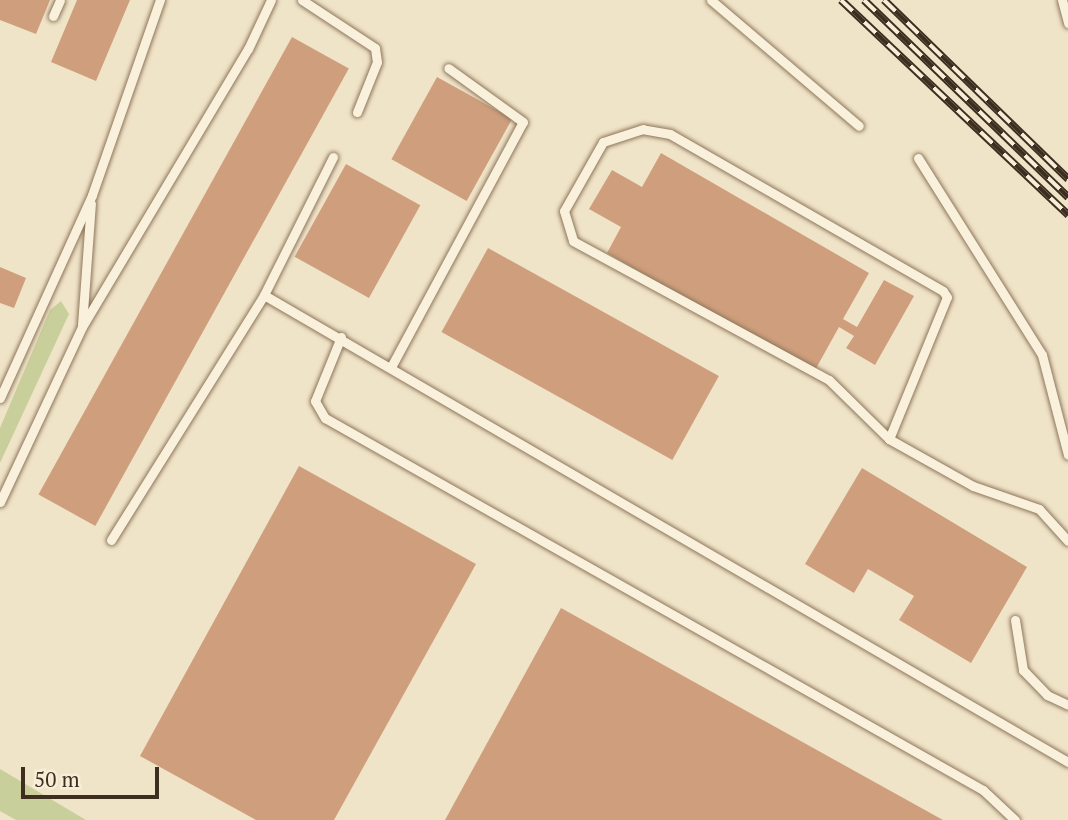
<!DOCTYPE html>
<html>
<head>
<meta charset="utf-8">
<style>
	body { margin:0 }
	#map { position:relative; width:1068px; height:820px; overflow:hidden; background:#f0e4c8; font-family:"PT Serif",serif }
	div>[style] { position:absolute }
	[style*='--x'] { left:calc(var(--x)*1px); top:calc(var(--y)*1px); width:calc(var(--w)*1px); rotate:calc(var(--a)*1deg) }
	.green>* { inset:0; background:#c9cf9b }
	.building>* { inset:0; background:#cf9f7d; transform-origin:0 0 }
	.roads { filter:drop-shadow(0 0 2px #8d765c) drop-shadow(0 0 2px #8d765c) }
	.service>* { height:9px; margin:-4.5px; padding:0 4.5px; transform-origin:4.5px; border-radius:4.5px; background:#faf1dc }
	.rail>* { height:8px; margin-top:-4px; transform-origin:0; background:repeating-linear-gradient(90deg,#f7eed8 0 16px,#3d2e20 0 32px); box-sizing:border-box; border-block:2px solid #3d2e20 }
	span { translate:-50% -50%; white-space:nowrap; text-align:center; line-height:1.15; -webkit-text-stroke:5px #f7eed8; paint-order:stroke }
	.scale { position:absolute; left:21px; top:767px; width:138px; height:32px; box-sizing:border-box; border:4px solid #3d2e20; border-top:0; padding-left:9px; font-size:21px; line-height:24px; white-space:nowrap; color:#3d2e20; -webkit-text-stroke:5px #f7eed8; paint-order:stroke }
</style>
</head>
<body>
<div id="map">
	<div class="green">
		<div style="clip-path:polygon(61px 301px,69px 314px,0 463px,0 428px,50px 310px)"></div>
		<div style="clip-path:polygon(0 769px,86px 820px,16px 820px,0 811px)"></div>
	</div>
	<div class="building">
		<div style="clip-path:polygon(0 0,50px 0,36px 34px,0 20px)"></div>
		<div style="clip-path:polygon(77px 0,130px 0,96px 81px,51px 62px)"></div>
		<div style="left:292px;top:37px;width:65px;height:523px;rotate:29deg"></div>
		<div style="left:437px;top:77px;width:86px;height:94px;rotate:29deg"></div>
		<div style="clip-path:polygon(661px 153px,869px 273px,843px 319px,857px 327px,884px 280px,914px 296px,875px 365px,846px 348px,854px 336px,839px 327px,814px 372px,607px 253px,621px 227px,589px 209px,612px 170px,642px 187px)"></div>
		<div style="left:346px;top:164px;width:85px;height:106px;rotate:29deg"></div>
		<div style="left:488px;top:248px;width:264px;height:96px;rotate:29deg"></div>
		<div style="clip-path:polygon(0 267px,26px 278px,14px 308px,0 303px)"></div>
		<div style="clip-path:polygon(299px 466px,476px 564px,334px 820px,256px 820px,140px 756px)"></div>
		<div style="clip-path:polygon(862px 468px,1027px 567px,971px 663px,899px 620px,914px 596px,868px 569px,854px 593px,805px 564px)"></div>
		<div style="clip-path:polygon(561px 608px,943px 820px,445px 820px)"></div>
	</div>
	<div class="roads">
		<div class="service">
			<div style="--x:302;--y:0;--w:87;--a:33.3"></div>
			<div style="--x:375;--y:48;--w:14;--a:82"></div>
			<div style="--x:377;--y:62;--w:54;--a:111.8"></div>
			<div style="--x:711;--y:0;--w:194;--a:40.4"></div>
			<div style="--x:1062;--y:0;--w:24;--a:75"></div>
			<div style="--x:53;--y:16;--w:17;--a:-66"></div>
			<div style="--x:333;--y:157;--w:154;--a:116.6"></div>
			<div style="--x:264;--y:295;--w:930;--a:30.15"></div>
			<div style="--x:918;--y:158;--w:233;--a:57.8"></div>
			<div style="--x:1042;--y:355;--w:103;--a:75.4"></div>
			<div style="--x:82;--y:325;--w:122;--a:-85.8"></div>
			<div style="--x:341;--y:337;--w:69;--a:112.1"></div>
			<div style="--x:315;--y:401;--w:20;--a:60"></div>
			<div style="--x:325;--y:418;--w:756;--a:29.48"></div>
			<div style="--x:983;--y:790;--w:44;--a:43.2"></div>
			<div style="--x:391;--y:367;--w:278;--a:-61.7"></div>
			<div style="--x:523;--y:122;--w:92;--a:-144.2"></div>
			<div style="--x:0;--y:398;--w:223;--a:-65.6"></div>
			<div style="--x:92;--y:195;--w:207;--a:-70.8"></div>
			<div style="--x:889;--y:439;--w:153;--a:-67.8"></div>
			<div style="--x:947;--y:297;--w:7;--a:-124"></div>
			<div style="--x:943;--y:291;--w:315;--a:-150.1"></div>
			<div style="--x:670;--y:134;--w:27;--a:-170"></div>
			<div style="--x:643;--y:129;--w:42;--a:162"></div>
			<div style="--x:603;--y:142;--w:79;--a:119.5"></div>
			<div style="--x:564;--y:211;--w:31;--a:73"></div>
			<div style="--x:573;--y:241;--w:291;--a:28.5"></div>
			<div style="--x:829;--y:380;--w:84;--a:44.5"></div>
			<div style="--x:889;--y:439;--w:96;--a:29.2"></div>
			<div style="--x:973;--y:486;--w:70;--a:19.2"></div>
			<div style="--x:1039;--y:509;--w:43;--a:47.8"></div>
			<div style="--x:0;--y:502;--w:193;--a:-64.9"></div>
			<div style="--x:82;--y:327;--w:324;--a:-59.2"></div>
			<div style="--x:248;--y:49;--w:54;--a:-64.9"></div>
			<div style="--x:111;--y:540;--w:289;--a:-58"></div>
			<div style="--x:1015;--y:620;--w:51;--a:80.9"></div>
			<div style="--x:1023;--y:670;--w:35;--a:46"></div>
			<div style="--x:1047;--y:695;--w:23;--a:25"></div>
		</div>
	</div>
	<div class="rail">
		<div style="--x:841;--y:0;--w:313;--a:43.4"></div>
		<div style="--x:864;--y:0;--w:284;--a:44"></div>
		<div style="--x:884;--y:0;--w:257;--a:44.2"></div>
	</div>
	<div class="scale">50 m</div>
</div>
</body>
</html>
